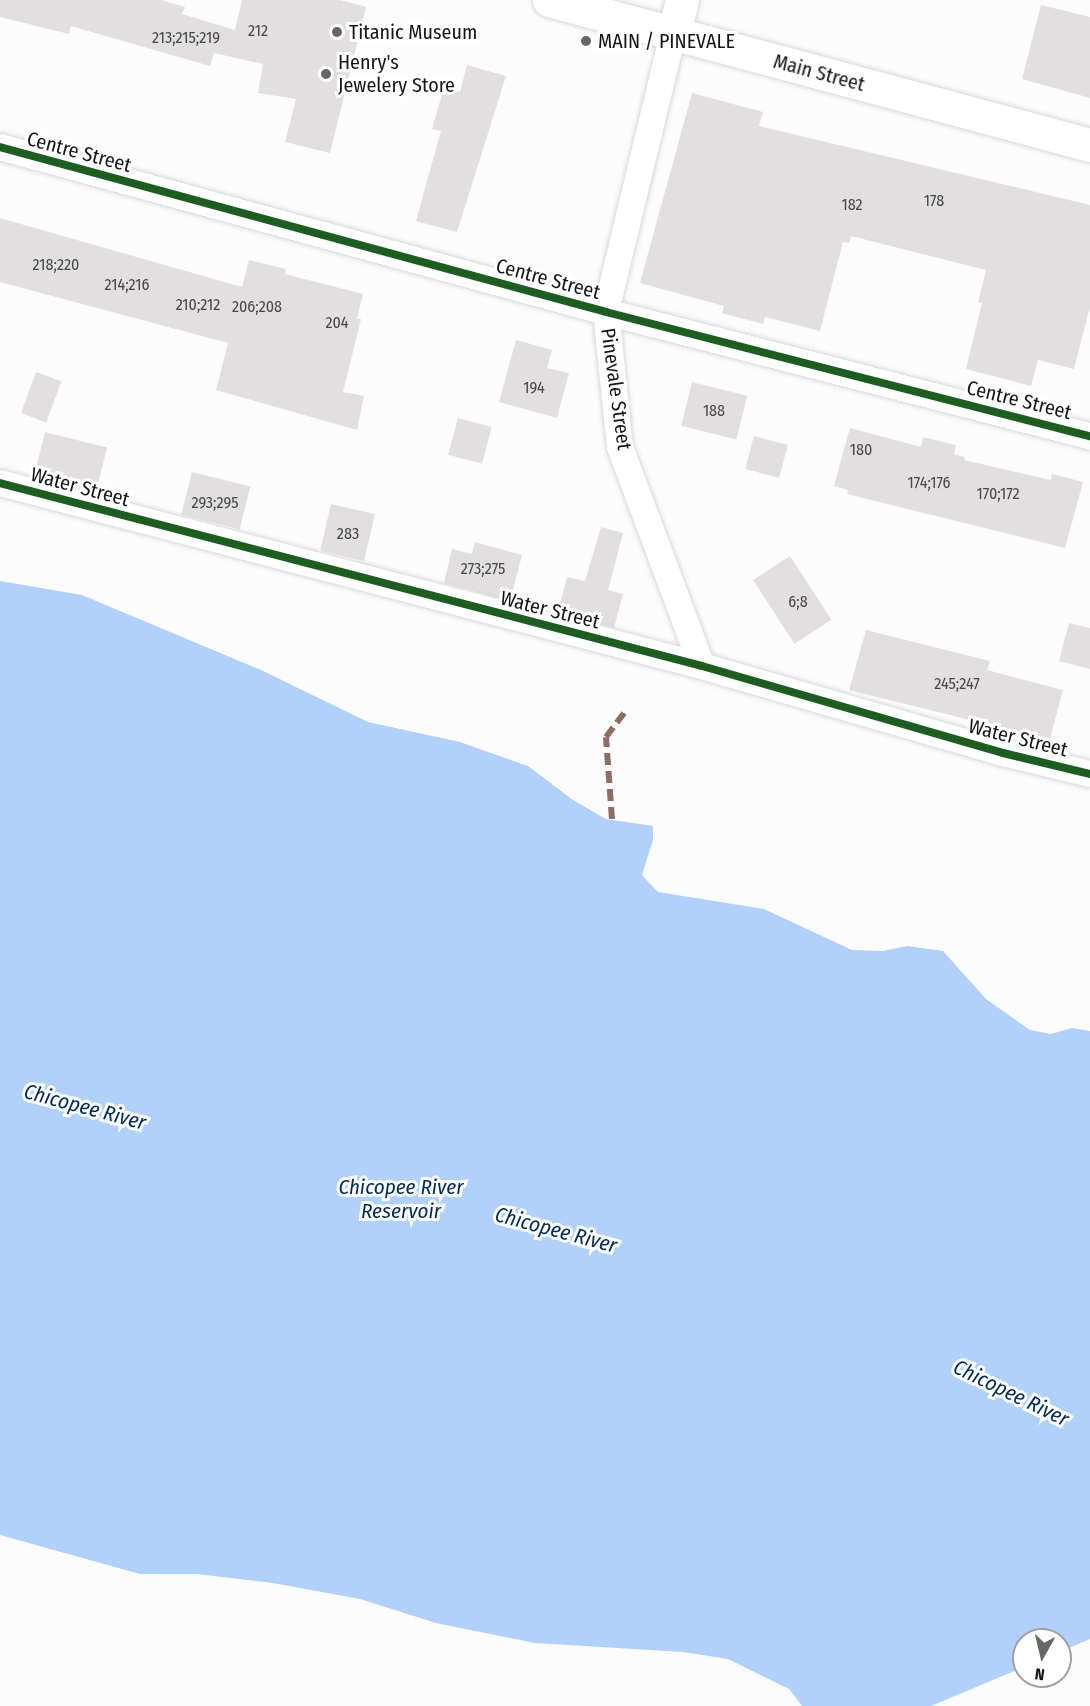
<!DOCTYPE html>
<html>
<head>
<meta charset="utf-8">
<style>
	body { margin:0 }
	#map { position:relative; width:1090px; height:1706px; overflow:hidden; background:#fcfcfd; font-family:"Fira Sans Condensed",sans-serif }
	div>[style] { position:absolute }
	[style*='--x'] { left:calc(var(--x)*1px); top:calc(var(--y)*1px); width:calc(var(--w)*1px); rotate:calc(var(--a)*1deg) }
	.water>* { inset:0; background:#b0d1fb }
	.building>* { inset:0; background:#e1dfdf; transform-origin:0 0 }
	.roads { filter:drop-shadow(0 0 2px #d9d8db) drop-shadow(0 0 2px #d9d8db) }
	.street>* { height:26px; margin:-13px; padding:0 13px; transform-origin:13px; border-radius:13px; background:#fff }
	.secondary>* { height:33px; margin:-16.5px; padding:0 16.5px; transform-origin:16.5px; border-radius:16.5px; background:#fff }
	.quiet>* { height:6px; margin-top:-3px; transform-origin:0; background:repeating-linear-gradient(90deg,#8d6e63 0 12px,transparent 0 18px) }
	.cycleway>* { height:8px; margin:-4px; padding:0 4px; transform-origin:4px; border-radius:4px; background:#1b5e20 }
	.dots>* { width:16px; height:16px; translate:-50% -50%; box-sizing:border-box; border:3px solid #fff; border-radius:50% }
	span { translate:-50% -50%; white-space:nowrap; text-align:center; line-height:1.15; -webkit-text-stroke:6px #fff; paint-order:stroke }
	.number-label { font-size:16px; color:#484749 }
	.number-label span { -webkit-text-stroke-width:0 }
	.poi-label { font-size:20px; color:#151417 }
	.left { translate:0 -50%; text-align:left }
	.street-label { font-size:20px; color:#151417 }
	.water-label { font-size:21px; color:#002a56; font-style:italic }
	.north { position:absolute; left:1012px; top:1628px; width:60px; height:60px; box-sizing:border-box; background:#fff; border:2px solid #a1a1a2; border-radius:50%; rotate:188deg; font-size:16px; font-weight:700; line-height:24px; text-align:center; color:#151417 }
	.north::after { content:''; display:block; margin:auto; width:21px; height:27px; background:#666568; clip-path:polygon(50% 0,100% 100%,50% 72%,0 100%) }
</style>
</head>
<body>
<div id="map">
	<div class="water">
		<div style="clip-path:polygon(0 581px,82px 595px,261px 670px,368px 722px,460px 742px,528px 766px,573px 800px,606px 819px,653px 826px,653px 840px,642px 875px,658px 892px,764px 909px,852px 950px,883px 951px,907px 946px,943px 951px,986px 999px,1030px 1030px,1051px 1034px,1072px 1028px,1090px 1031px,1090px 1639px,1060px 1652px,1060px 1640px,1024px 1640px,1024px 1667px,931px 1706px,802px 1706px,789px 1689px,728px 1659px,683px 1652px,535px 1643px,436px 1623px,360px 1599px,273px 1583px,197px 1574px,140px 1574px,0 1535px)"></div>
	</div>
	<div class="building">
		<div style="clip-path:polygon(0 0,162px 0,185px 7px,182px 14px,235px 30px,242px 0,340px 0,366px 7px,330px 153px,285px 142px,296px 99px,258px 93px,263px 64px,214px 53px,210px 66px,71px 26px,69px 34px,0 17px)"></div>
		<div style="clip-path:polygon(1041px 5px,1090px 17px,1090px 98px,1022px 79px)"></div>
		<div style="clip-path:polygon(467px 65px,506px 76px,457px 232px,416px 221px,441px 131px,432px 129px,444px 87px,460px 92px)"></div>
		<div style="clip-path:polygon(692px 93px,763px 112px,759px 126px,1090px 205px,1090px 307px,1074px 369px,1038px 360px,1031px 386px,966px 369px,982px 303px,978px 302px,986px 270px,851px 236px,849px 243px,843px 242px,820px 331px,765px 317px,763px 324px,722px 313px,724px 306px,640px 283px)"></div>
		<div style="clip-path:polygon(0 218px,242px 287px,249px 260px,286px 269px,285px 274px,363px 294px,357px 319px,361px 319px,343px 392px,364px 396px,357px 430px,216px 390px,228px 343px,0 282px)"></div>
		<div style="clip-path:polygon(516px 340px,552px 350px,547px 368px,569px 373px,557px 418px,499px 402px)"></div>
		<div style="left:36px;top:372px;width:27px;height:44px;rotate:20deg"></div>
		<div style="left:692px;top:382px;width:57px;height:45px;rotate:14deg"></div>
		<div style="left:458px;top:418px;width:35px;height:38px;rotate:15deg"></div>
		<div style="clip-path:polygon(850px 428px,921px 447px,923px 437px,956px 445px,954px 454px,965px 457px,964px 460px,1051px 480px,1052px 474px,1083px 482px,1065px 548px,847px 494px,848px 490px,834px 486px)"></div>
		<div style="left:45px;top:432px;width:64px;height:45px;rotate:14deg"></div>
		<div style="left:754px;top:436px;width:35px;height:34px;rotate:15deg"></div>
		<div style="left:192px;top:472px;width:60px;height:44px;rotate:14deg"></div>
		<div style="left:331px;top:504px;width:45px;height:48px;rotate:13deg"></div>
		<div style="clip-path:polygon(601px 527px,623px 533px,608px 590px,623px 594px,614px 628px,558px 613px,567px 577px,585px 581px)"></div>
		<div style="clip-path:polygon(475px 542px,522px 555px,510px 601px,444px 583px,452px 549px,472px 554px)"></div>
		<div style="left:790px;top:556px;width:76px;height:44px;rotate:57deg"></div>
		<div style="clip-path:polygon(1069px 623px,1090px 628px,1090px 669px,1059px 661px)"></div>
		<div style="clip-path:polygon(866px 630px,990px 661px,987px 670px,1063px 690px,1048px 746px,989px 730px,990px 725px,849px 690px)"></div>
	</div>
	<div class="roads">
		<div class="street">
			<div style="--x:673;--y:34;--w:286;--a:103.6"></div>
			<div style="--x:606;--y:312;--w:136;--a:84.1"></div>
			<div style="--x:620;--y:447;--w:234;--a:69.5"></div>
			<div style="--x:0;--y:147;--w:628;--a:15.23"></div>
			<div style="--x:606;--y:312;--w:500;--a:14.4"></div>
			<div style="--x:0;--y:483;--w:725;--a:14.61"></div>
			<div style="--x:702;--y:666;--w:313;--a:16.1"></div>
			<div style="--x:1003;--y:753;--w:89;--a:13.6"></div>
		</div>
		<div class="secondary">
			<div style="--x:549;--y:0;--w:560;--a:15"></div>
			<div style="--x:673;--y:34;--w:35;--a:-75"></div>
		</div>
	</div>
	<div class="quiet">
		<div style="--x:612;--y:819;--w:82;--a:-94.2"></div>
		<div style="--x:606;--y:737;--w:34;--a:-53"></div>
	</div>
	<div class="cycleway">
		<div style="--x:0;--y:147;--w:628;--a:15.23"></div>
		<div style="--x:606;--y:312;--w:500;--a:14.4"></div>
		<div style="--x:0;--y:483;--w:725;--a:14.61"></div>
		<div style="--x:702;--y:666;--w:313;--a:16.1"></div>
		<div style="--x:1003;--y:753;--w:89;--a:13.6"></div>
	</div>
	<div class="dots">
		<div style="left:337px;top:32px;background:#666568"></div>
		<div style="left:586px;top:41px;background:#666568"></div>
		<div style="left:326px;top:74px;background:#666568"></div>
	</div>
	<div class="number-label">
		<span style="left:258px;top:31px">212</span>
		<span style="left:186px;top:38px">213;215;219</span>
		<span style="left:934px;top:201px">178</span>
		<span style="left:852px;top:205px">182</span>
		<span style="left:56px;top:265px">218;220</span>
		<span style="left:127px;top:285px">214;216</span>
		<span style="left:198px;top:305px">210;212</span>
		<span style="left:257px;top:307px">206;208</span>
		<span style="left:337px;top:323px">204</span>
		<span style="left:534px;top:388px">194</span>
		<span style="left:714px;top:411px">188</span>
		<span style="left:861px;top:450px">180</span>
		<span style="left:929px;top:483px">174;176</span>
		<span style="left:998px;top:494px">170;172</span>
		<span style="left:215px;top:503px">293;295</span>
		<span style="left:348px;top:534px">283</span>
		<span style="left:483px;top:569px">273;275</span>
		<span style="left:798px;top:602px">6;8</span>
		<span style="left:957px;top:684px">245;247</span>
	</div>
	<div class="poi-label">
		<span class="left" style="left:349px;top:32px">Titanic Museum</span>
		<span class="left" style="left:598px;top:41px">MAIN / PINEVALE</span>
		<span class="left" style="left:338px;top:74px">Henry's<br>Jewelery Store</span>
	</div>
	<div class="street-label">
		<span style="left:819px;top:73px;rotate:15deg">Main Street</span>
		<span style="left:79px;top:152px;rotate:15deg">Centre Street</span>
		<span style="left:548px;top:279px;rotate:15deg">Centre Street</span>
		<span style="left:616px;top:389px;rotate:82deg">Pinevale Street</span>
		<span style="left:1019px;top:400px;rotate:14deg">Centre Street</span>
		<span style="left:80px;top:487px;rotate:15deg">Water Street</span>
		<span style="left:550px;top:610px;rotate:14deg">Water Street</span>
		<span style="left:1018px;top:738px;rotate:14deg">Water Street</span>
	</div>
	<div class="water-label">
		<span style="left:85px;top:1107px;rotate:15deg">Chicopee River</span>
		<span style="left:401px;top:1199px">Chicopee River<br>Reservoir</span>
		<span style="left:556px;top:1230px;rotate:15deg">Chicopee River</span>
		<span style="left:1011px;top:1393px;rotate:26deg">Chicopee River</span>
	</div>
	<div class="north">N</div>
</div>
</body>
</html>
